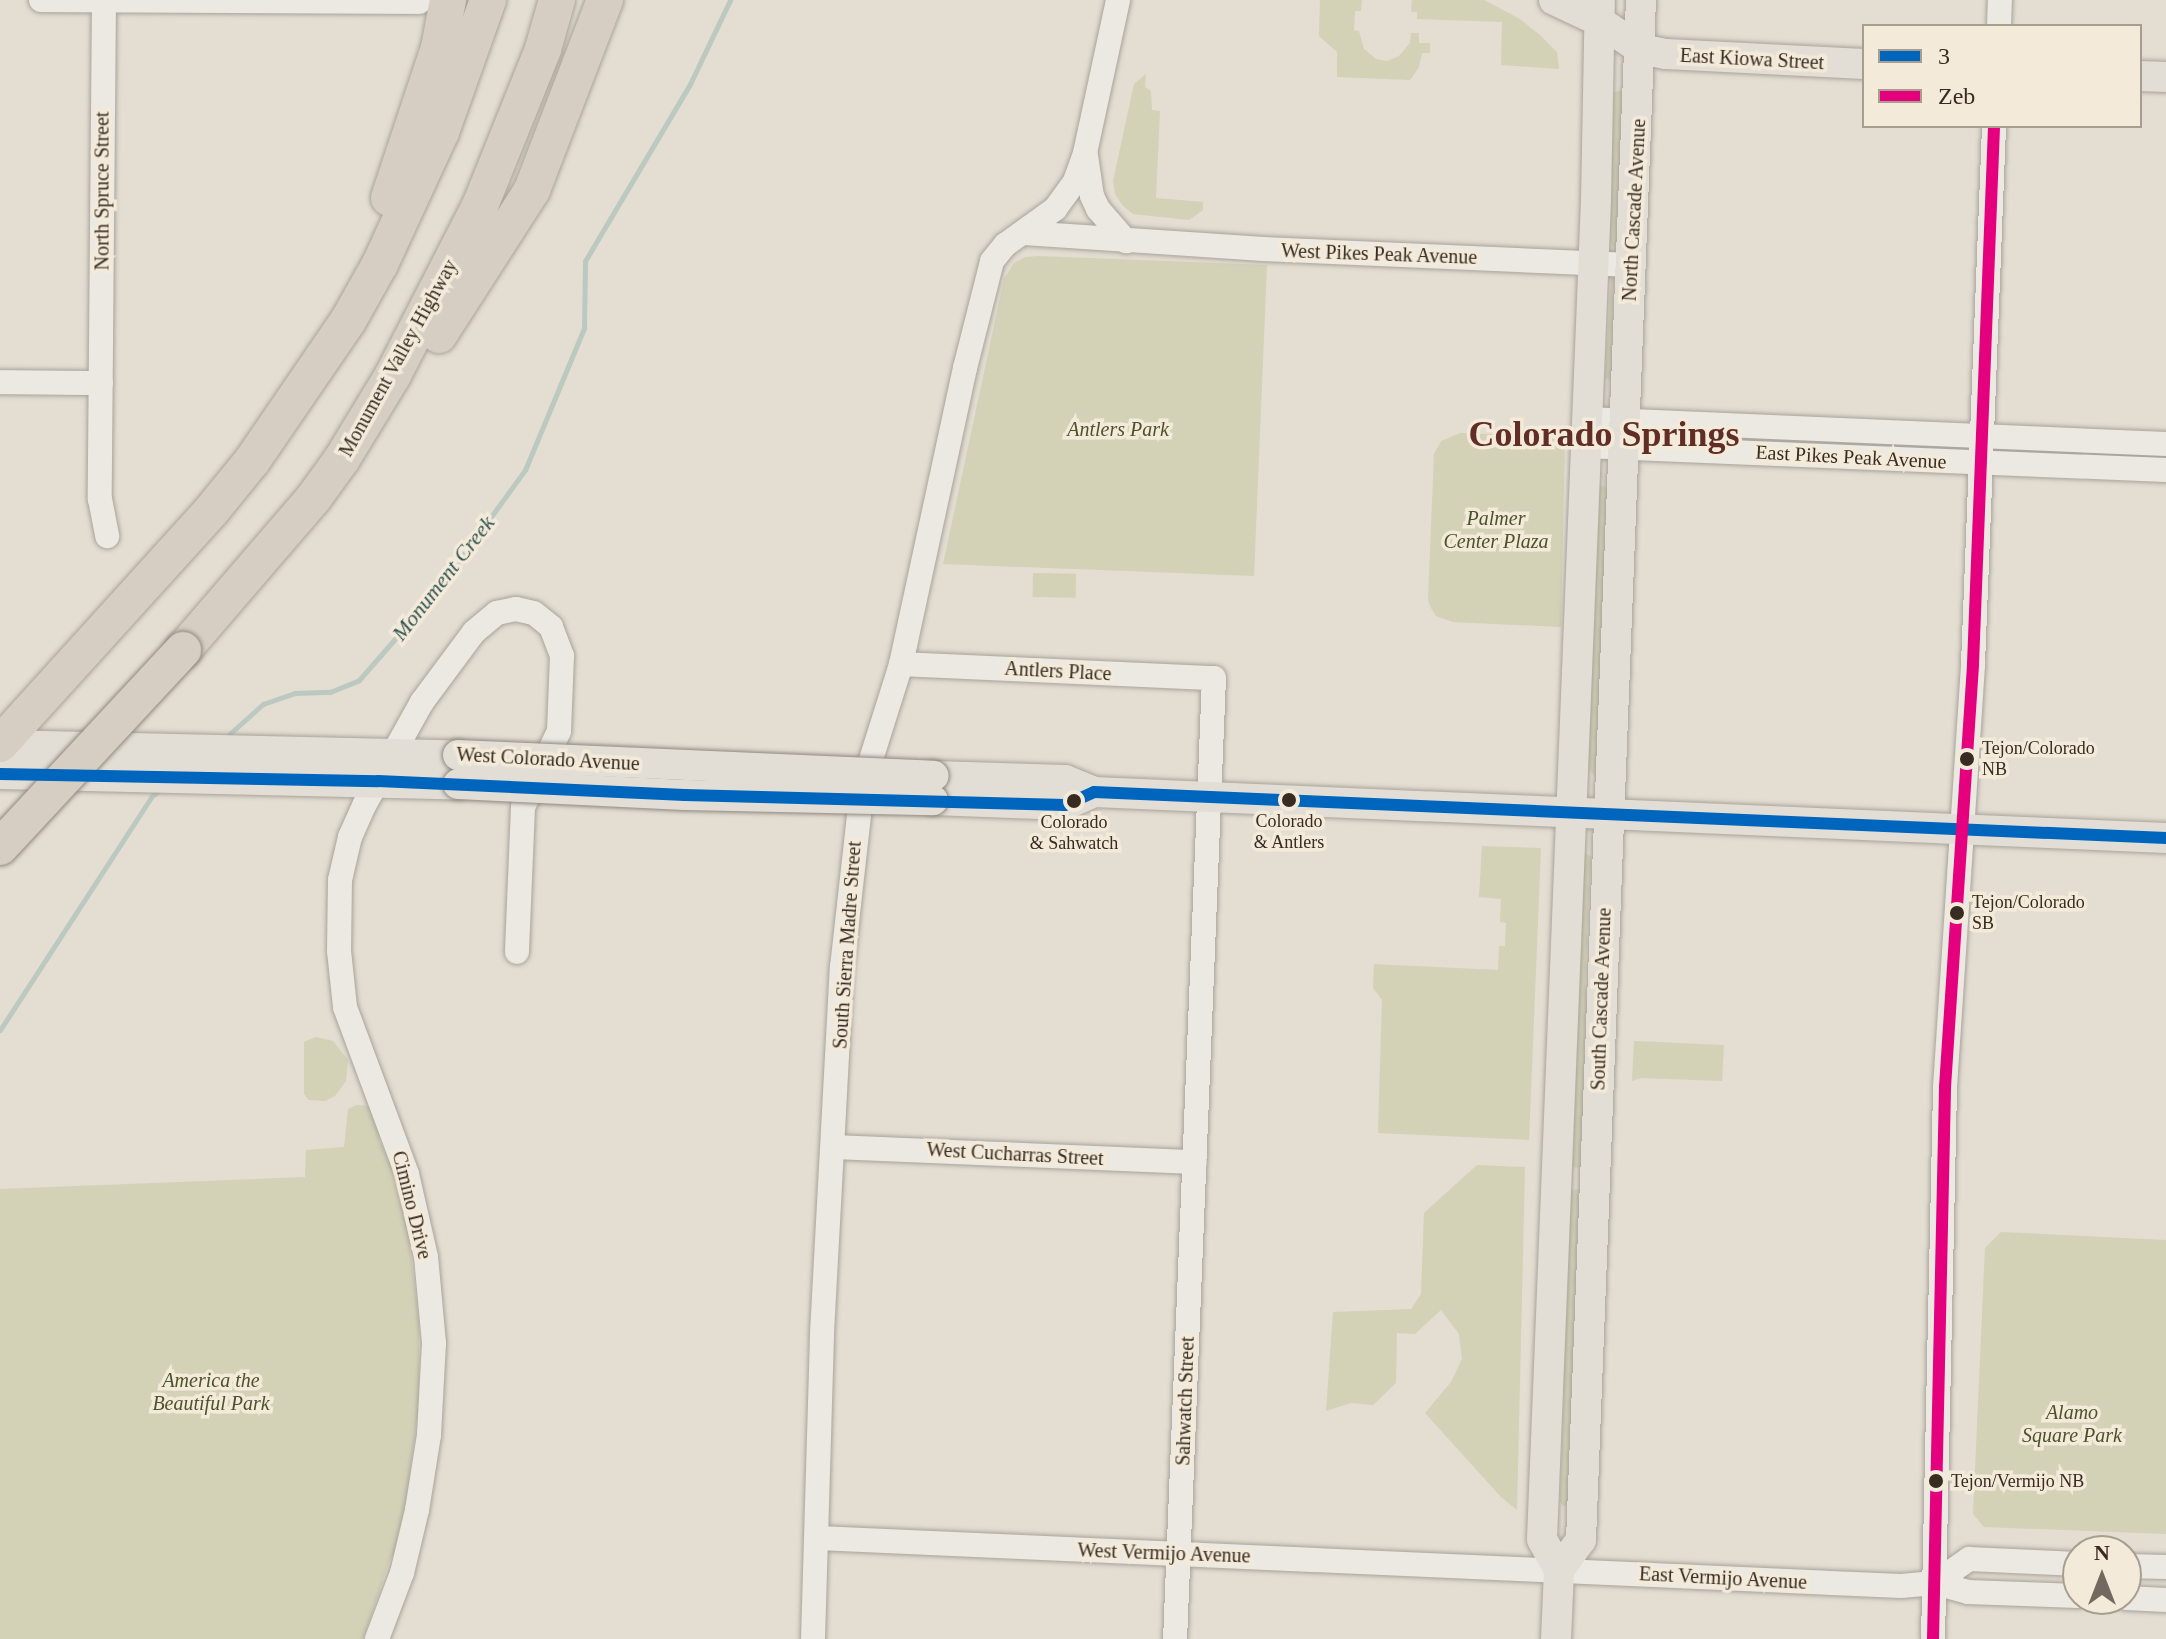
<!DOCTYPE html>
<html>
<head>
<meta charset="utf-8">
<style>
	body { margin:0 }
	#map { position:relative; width:2166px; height:1639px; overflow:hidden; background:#e3ddd2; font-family:"Times New Roman",serif }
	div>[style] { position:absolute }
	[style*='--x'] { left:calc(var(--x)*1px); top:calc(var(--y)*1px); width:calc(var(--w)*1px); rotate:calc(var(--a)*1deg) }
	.green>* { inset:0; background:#d3d1b6; transform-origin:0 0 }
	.stream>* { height:5px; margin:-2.5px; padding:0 2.5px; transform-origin:2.5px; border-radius:2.5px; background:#bbc9c0 }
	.roads { filter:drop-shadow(0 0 2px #a9a39a) drop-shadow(0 0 2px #a9a39a) }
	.minor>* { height:24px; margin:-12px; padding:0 12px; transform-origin:12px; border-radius:12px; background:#ece9e2 }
	.major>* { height:30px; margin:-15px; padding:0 15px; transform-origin:15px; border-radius:15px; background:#e3ded5 }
	.highway>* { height:36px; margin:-18px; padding:0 18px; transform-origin:18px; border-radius:18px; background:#d6cec3 }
	.bridges { filter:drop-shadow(0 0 2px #8f8881) drop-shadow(0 0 2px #8f8881) }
	.major-bridge>* { height:30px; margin:-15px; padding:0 15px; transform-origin:15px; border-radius:15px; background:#e3ded5 }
	.highway-bridge>* { height:36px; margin:-18px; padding:0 18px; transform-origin:18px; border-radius:18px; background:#d6cec3 }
	.bus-1>* { height:12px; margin:-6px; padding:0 6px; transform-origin:6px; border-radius:6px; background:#0065bd }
	.bus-2>* { height:12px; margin:-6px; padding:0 6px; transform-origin:6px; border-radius:6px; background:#e5007d }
	.dots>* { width:22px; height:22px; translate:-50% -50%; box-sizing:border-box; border:4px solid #f3ead9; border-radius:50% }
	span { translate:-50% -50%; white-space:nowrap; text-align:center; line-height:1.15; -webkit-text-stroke:7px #f3ead9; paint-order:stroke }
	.bus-label { font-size:18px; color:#382b22 }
	.left { translate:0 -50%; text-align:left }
	.street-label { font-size:20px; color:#382b22 }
	.park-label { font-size:20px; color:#4b532b; font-style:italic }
	.water-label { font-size:22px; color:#335652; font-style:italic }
	.town-label { font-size:36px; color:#612e25; font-weight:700 }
	.legend { position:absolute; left:1862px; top:24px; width:280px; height:104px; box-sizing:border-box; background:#f3ead9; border:2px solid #a89e90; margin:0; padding:10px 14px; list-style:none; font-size:24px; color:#382b22 }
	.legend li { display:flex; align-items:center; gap:16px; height:40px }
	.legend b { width:40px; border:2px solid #a89e90 }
	.north { position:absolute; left:2062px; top:1535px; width:80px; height:80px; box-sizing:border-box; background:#f3ead9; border:2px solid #a89e90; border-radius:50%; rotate:0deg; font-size:22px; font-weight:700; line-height:32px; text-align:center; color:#382b22 }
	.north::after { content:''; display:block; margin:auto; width:28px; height:36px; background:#746960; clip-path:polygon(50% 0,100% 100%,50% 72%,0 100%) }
</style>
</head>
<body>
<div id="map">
	<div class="green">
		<div style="clip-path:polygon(1320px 0,1362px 0,1361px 11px,1355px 11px,1354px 30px,1359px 31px,1364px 49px,1376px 59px,1387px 61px,1399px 56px,1410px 43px,1411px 33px,1419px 33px,1419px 43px,1430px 43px,1430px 53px,1422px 53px,1419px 67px,1410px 80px,1337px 77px,1337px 52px,1319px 36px)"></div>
		<div style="clip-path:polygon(1412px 0,1484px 0,1520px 19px,1541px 36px,1557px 52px,1559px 69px,1501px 65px,1502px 22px,1417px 19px,1417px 12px,1411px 12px)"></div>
		<div style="clip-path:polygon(1146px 74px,1145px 87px,1151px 91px,1152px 110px,1160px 111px,1156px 198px,1203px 202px,1203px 210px,1189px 220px,1133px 214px,1123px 206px,1115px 194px,1113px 181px,1134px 84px)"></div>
		<div style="clip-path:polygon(1619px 91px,1625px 93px,1621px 248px,1613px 247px,1610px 242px,1612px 93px)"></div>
		<div style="clip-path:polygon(1038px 256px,1267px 265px,1254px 576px,943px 564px,1004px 279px,1014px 263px,1025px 257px)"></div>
		<div style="clip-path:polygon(1611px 277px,1614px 279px,1612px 351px,1618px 370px,1614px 382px,1605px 378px)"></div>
		<div style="clip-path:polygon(1460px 433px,1565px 437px,1561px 627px,1453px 622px,1436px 616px,1431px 608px,1428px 600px,1434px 454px,1441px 441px)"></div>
		<div style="clip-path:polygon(1603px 486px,1610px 488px,1600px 775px,1595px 777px,1588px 768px,1596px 487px)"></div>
		<div style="left:1033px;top:573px;width:43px;height:24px;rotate:1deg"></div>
		<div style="clip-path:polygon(1482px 846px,1541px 848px,1529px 1140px,1378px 1133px,1382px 1000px,1373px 988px,1374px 964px,1498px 970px,1499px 946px,1505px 946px,1506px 923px,1500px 922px,1501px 899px,1479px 897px)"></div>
		<div style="clip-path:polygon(1581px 851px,1591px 856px,1585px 982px,1592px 1056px,1583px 1168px,1570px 1167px)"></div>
		<div style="clip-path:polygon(316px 1037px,333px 1041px,348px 1060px,346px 1081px,335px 1096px,325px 1101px,309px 1100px,304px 1094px,304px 1042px)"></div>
		<div style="clip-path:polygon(1634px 1041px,1724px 1045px,1722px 1081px,1641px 1078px,1632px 1081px)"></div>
		<div style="clip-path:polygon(357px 1105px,371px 1106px,381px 1123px,379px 1140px,390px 1163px,408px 1232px,419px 1323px,419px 1406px,410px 1471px,417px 1479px,396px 1552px,391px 1557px,363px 1639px,0 1639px,0 1189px,305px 1177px,306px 1150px,344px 1147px,348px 1109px)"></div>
		<div style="clip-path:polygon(1477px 1165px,1525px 1167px,1517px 1510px,1501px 1497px,1425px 1413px,1451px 1382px,1462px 1359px,1459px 1334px,1441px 1310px,1415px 1334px,1397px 1333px,1396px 1383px,1373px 1405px,1351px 1403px,1326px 1411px,1333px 1312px,1411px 1309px,1421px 1294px,1424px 1213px)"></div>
		<div style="clip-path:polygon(1578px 1189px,1582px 1191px,1568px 1506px,1563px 1506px,1560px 1502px,1564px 1396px,1558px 1329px,1566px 1191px)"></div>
		<div style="clip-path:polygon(2001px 1232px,2166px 1240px,2166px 1534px,1984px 1527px,1973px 1514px,1985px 1248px)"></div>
	</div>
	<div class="stream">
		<div style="--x:225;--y:738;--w:51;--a:-41.8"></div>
		<div style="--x:263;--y:704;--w:34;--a:-19"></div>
		<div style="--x:295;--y:693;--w:35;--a:-2"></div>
		<div style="--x:330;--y:692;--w:31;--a:-22"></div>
		<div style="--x:359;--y:680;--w:118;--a:-48.8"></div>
		<div style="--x:437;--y:591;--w:150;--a:-54"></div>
		<div style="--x:525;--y:470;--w:154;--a:-67.4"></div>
		<div style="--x:584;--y:328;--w:67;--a:-89.1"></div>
		<div style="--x:585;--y:261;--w:206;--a:-59.3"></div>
		<div style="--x:690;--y:84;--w:93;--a:-64.5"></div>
		<div style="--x:0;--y:1030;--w:279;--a:-57"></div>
		<div style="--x:152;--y:796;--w:11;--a:-38"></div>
	</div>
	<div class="roads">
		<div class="minor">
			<div style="--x:41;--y:0;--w:378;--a:0.3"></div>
			<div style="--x:104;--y:0;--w:499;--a:90.5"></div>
			<div style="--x:100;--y:499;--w:38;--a:79"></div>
			<div style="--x:1999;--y:26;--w:26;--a:-88"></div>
			<div style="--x:1086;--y:156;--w:40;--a:81.5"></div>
			<div style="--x:1092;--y:196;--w:14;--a:65"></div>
			<div style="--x:1098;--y:209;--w:43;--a:48.8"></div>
			<div style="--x:1024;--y:233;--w:240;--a:3.8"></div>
			<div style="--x:1263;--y:249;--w:369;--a:2.5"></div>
			<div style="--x:0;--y:382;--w:101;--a:0.6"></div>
			<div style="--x:1586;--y:419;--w:581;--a:2.47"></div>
			<div style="--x:1585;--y:446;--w:581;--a:2.37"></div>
			<div style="--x:901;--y:664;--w:313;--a:2.6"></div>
			<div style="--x:1214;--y:678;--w:962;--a:92.32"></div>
			<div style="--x:834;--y:1147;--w:361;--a:2.4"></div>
			<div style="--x:818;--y:1538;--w:1084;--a:2.54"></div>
			<div style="--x:1901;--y:1586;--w:34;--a:-5"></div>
			<div style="--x:1935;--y:1583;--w:34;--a:15"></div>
			<div style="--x:1968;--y:1592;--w:110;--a:2.1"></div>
			<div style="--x:2126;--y:1566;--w:40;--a:1.4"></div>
			<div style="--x:1935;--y:1583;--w:42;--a:-35.2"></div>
			<div style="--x:1969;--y:1559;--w:109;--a:2.6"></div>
			<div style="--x:2126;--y:1598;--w:40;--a:2.9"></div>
			<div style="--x:377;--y:1639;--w:71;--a:-69.3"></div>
			<div style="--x:402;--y:1573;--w:65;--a:-76.6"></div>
			<div style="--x:417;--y:1510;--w:76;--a:-80.9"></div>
			<div style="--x:429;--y:1435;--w:92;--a:-86.9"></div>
			<div style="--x:434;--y:1343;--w:86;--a:-95.3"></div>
			<div style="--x:426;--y:1257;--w:85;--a:-102.9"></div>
			<div style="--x:407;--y:1174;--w:178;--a:-110.4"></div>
			<div style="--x:345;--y:1007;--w:56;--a:-96.1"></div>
			<div style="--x:339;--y:951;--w:71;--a:-89.2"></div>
			<div style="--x:340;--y:880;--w:44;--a:-76.9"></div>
			<div style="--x:350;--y:837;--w:36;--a:-66"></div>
			<div style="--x:365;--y:804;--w:117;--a:-60.8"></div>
			<div style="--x:422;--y:702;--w:87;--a:-53.4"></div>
			<div style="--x:474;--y:632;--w:30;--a:-40"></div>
			<div style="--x:497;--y:613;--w:19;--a:-12"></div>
			<div style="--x:516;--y:609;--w:18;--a:13"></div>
			<div style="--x:534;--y:613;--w:22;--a:39"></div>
			<div style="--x:551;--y:627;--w:31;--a:69"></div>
			<div style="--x:562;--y:656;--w:75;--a:92.3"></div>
			<div style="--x:559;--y:731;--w:84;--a:115.3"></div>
			<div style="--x:523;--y:807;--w:145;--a:92.4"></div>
			<div style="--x:813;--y:1639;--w:306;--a:-88.3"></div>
			<div style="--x:822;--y:1333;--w:367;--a:-86.9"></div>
			<div style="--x:842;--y:967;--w:180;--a:-83.6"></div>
			<div style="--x:862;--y:788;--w:130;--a:-72.5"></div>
			<div style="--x:901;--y:664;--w:303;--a:-77.8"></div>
			<div style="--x:965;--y:368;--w:110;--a:-75.8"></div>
			<div style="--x:992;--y:261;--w:21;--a:-51"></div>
			<div style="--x:1005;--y:245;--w:62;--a:-35.8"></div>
			<div style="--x:1055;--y:209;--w:34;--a:-54"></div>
			<div style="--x:1075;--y:181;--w:30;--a:-70"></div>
			<div style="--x:1085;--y:153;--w:157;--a:-77.8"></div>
			<div style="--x:1933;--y:1639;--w:552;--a:-88.75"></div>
			<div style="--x:1945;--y:1087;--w:424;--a:-86.2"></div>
			<div style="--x:1973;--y:664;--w:538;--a:-87.76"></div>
		</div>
		<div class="major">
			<div style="--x:1554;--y:0;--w:50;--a:25"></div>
			<div style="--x:1599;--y:21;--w:50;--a:34.3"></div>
			<div style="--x:1640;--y:49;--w:26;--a:11"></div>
			<div style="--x:1666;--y:54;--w:198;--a:2.9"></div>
			<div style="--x:2140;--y:76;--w:26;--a:2"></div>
			<div style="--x:0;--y:745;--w:458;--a:1.3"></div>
			<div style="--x:0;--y:774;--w:458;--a:1.3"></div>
			<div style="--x:934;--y:776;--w:131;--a:1.7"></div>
			<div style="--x:1065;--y:780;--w:31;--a:22"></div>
			<div style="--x:1094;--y:792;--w:1073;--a:2.46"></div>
			<div style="--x:933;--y:800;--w:132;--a:2.2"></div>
			<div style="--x:1065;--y:805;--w:32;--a:-24"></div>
			<div style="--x:1559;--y:1570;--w:37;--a:-54"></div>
			<div style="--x:1581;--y:1540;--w:1541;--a:-87.77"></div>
			<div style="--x:1556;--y:1639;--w:69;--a:-87.5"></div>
			<div style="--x:1559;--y:1570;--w:35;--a:-119"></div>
			<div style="--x:1542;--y:1539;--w:1340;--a:-87.69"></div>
			<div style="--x:1596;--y:200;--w:200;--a:-88.9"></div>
		</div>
		<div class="highway">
			<div style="--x:389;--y:198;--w:158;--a:-71.6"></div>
			<div style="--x:439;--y:48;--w:49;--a:-79.4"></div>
			<div style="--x:439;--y:335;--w:172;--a:-57.3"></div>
			<div style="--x:532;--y:190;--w:204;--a:-69"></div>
			<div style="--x:183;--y:650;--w:199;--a:-49.3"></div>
			<div style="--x:313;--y:499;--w:49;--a:-54.1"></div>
			<div style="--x:342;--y:459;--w:98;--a:-58.7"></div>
			<div style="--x:393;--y:375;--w:190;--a:-62.8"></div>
			<div style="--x:480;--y:206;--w:169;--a:-68.1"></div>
			<div style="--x:543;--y:49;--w:51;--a:-74.1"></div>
			<div style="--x:0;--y:744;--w:316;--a:-47.8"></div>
			<div style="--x:212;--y:510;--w:63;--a:-50.8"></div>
			<div style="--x:252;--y:461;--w:170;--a:-55.6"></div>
			<div style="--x:348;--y:321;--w:65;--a:-60.7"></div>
			<div style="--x:380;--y:264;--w:145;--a:-65.2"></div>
			<div style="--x:441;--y:132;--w:140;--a:-70.4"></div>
		</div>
	</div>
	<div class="bridges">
		<div class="major-bridge">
			<div style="--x:458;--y:755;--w:476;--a:2.5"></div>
			<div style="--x:458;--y:784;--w:227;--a:2.8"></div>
			<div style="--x:685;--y:795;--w:248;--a:1.2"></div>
		</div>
		<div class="highway-bridge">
			<div style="--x:0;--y:847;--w:269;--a:-47.1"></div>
		</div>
	</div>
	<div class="bus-1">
		<div style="--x:0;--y:774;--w:378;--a:1.1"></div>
		<div style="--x:378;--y:781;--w:307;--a:2.6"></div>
		<div style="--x:685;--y:795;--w:380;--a:1.5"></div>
		<div style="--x:1065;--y:805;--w:32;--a:-24"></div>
		<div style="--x:1094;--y:792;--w:1073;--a:2.46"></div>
	</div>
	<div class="bus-2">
		<div style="--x:1933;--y:1639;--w:552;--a:-88.75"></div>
		<div style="--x:1945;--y:1087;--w:424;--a:-86.2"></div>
		<div style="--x:1973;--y:664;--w:538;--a:-87.76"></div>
	</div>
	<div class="dots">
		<div style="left:1967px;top:759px;background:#382b22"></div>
		<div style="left:1289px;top:800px;background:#382b22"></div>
		<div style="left:1074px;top:801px;background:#382b22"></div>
		<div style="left:1957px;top:913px;background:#382b22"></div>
		<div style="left:1936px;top:1481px;background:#382b22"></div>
	</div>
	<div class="bus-label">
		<span class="left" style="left:1982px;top:759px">Tejon/Colorado<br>NB</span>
		<span style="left:1289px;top:832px">Colorado<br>&amp; Antlers</span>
		<span style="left:1074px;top:833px">Colorado<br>&amp; Sahwatch</span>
		<span class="left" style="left:1972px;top:913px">Tejon/Colorado<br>SB</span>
		<span class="left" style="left:1951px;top:1481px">Tejon/Vermijo NB</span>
	</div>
	<div class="street-label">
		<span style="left:1752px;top:59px;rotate:3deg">East Kiowa Street</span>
		<span style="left:102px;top:191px;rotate:-90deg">North Spruce Street</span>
		<span style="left:1634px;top:210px;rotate:-87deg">North Cascade Avenue</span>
		<span style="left:1379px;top:254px;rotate:2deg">West Pikes Peak Avenue</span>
		<span style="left:398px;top:358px;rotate:-61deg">Monument Valley Highway</span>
		<span style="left:1851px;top:457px;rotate:3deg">East Pikes Peak Avenue</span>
		<span style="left:1058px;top:671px;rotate:3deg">Antlers Place</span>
		<span style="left:548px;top:759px;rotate:3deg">West Colorado Avenue</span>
		<span style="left:847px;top:945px;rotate:-86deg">South Sierra Madre Street</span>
		<span style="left:1601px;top:999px;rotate:-88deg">South Cascade Avenue</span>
		<span style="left:1015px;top:1154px;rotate:3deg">West Cucharras Street</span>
		<span style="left:412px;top:1205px;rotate:76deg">Cimino Drive</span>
		<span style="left:1185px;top:1401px;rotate:-88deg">Sahwatch Street</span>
		<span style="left:1164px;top:1553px;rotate:2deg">West Vermijo Avenue</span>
		<span style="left:1723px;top:1578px;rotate:3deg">East Vermijo Avenue</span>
	</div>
	<div class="park-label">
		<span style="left:1118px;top:429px">Antlers Park</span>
		<span style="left:1496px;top:530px">Palmer<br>Center Plaza</span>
		<span style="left:211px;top:1392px">America the<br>Beautiful Park</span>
		<span style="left:2072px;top:1424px">Alamo<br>Square Park</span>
	</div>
	<div class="water-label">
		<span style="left:443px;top:578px;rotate:-52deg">Monument Creek</span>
	</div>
	<div class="town-label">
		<span style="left:1604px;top:435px">Colorado Springs</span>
	</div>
	<ul class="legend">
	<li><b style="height:10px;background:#0065bd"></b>3</li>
	<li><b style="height:10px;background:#e5007d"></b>Zeb</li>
	</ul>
	<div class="north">N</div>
</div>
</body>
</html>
